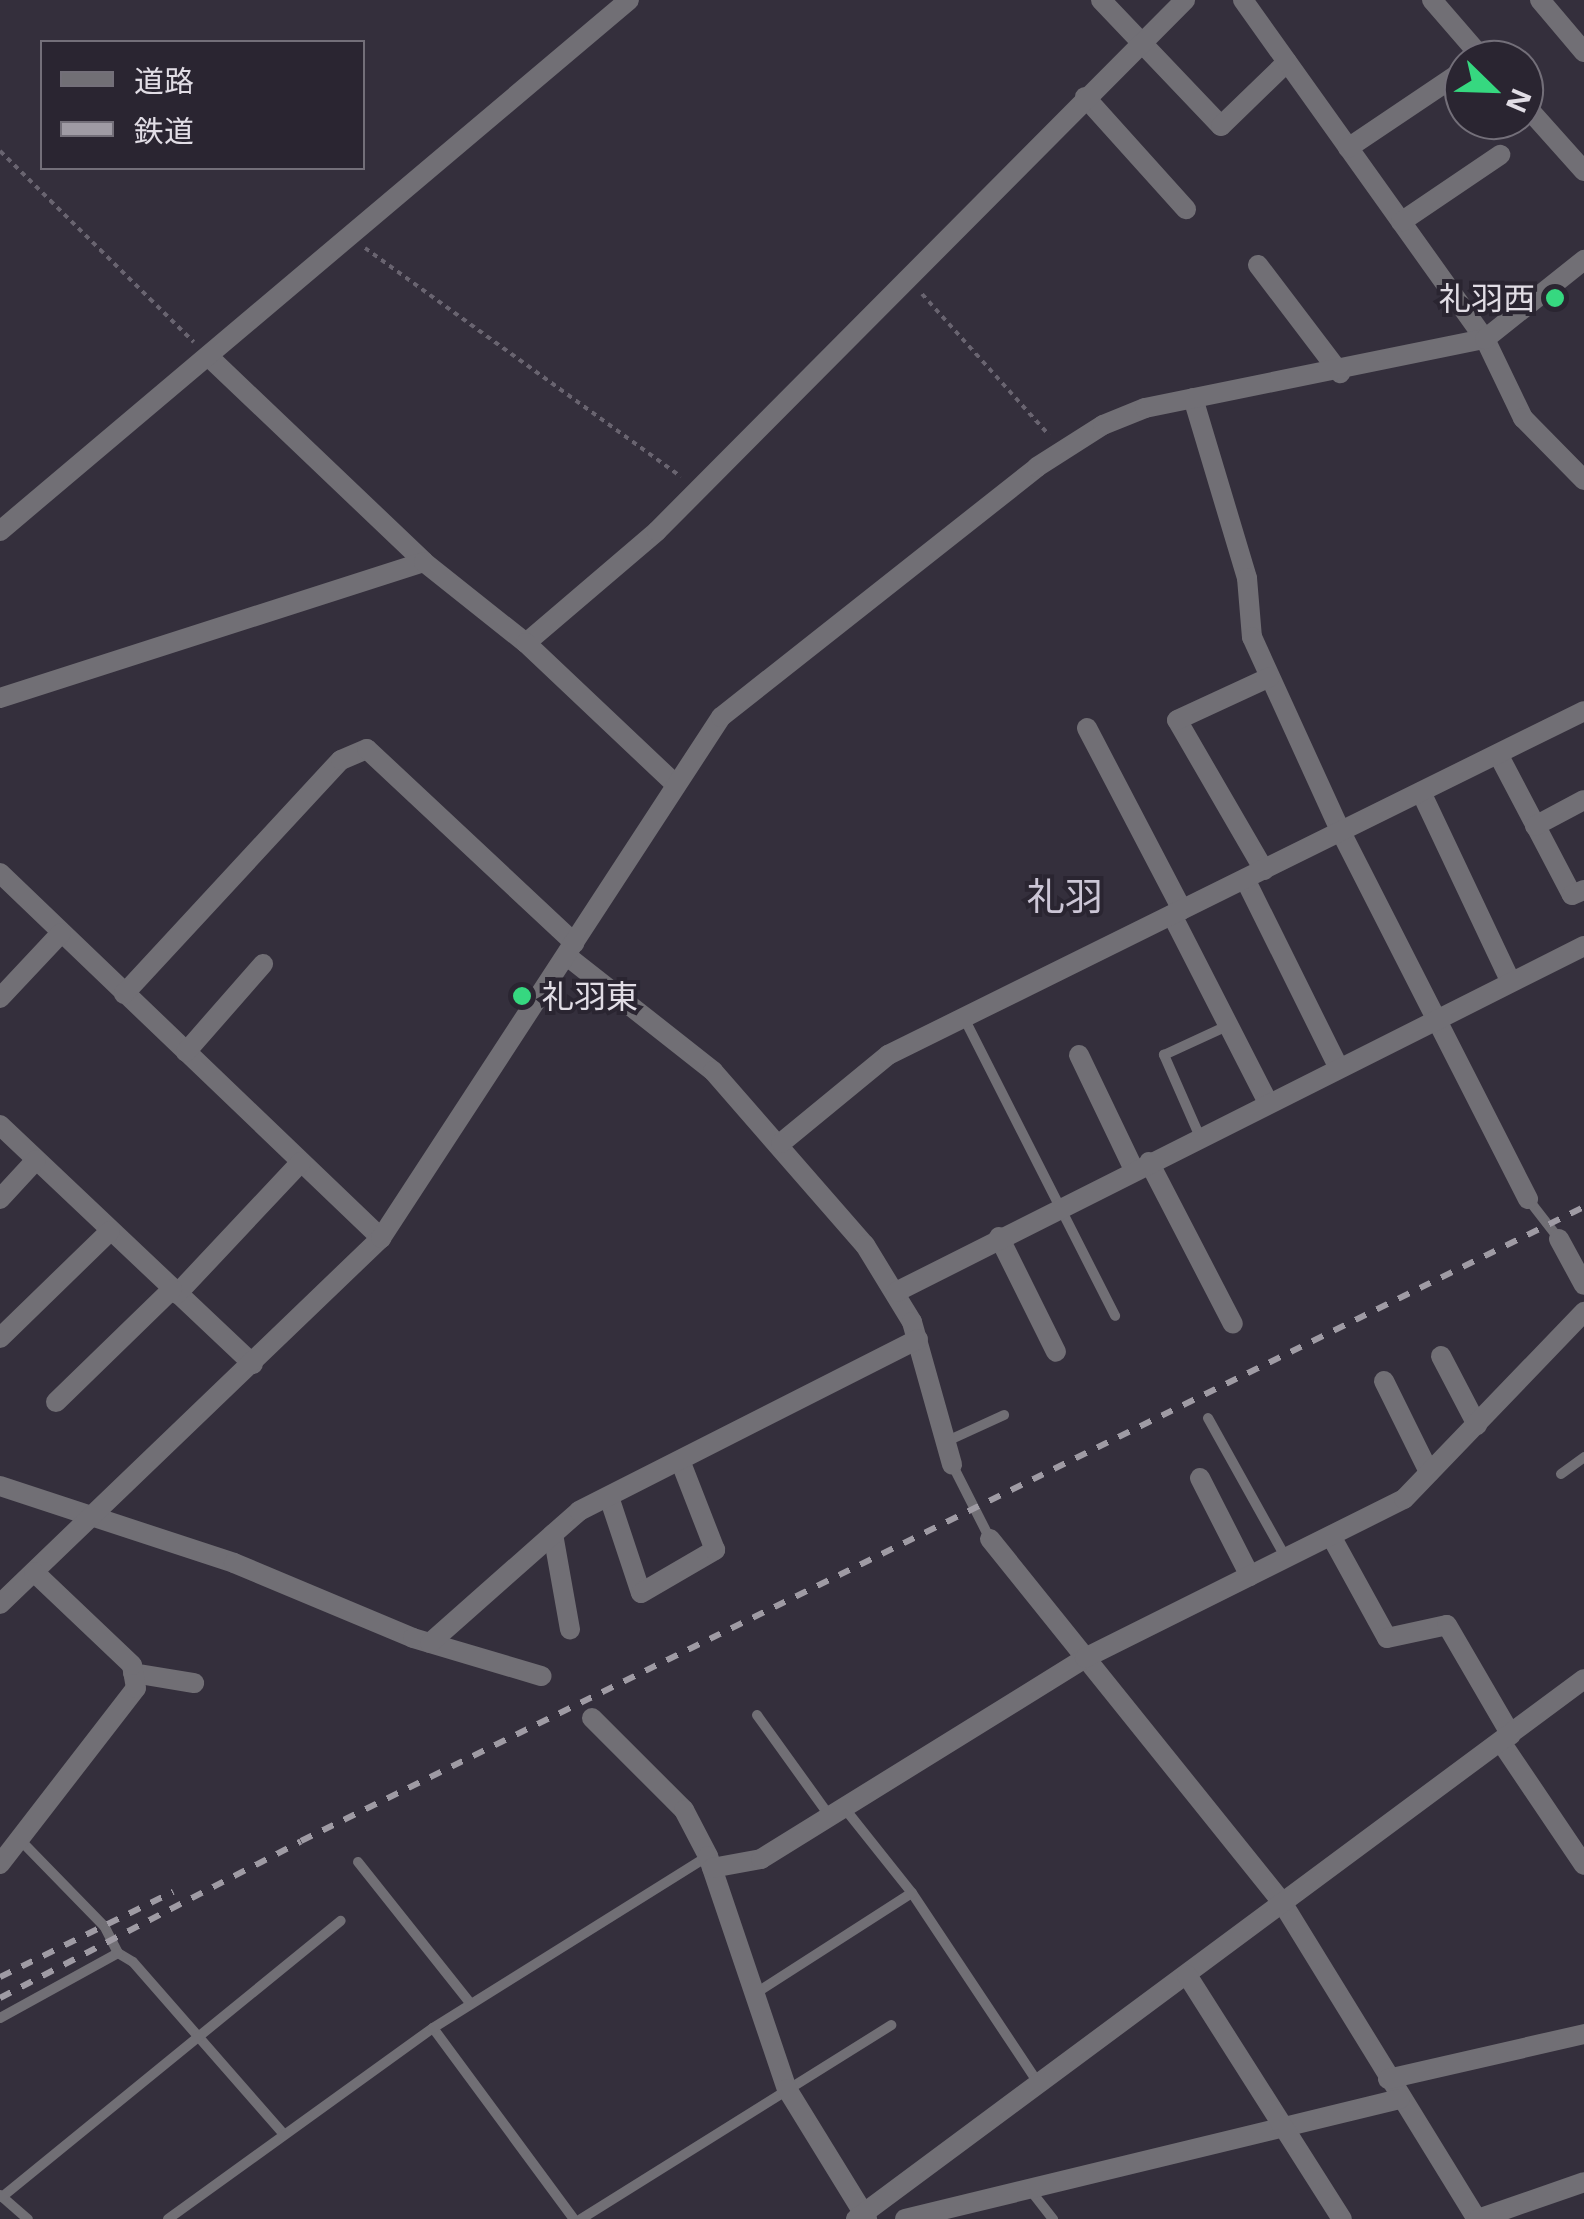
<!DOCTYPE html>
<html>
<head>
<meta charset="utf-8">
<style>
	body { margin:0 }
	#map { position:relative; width:1584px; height:2219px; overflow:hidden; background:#342f3c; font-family:"Open Sans","Noto Sans JP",sans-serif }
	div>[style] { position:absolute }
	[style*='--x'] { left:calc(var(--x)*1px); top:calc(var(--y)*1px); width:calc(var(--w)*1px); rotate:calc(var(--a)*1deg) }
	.path>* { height:4px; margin-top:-2px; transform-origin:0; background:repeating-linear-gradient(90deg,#696470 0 5px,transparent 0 10px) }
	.service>* { height:10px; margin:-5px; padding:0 5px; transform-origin:5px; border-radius:5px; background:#716f75 }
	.minor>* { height:20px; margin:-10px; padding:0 10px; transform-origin:10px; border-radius:10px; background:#716f75 }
	.tertiary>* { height:20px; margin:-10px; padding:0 10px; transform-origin:10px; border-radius:10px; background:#716f75 }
	.rail>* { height:6px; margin-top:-3px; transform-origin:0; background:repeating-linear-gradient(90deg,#9f9ba4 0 12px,transparent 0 24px) }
	.dots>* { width:28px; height:28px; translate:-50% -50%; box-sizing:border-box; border:5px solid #2a2531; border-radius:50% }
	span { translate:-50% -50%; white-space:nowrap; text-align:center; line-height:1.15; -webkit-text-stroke:8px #2a2531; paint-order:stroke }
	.poi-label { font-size:32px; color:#e1dde5 }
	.right { translate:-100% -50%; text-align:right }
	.left { translate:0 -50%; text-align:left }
	.quarter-label { font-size:38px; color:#ccc6d6 }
	.legend { position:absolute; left:40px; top:40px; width:325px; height:130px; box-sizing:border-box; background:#2a2531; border:2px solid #736f79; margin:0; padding:12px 18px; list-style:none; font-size:30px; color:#e1dde5 }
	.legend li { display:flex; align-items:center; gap:20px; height:50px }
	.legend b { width:50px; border:2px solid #736f79 }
	.north { position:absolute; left:1444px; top:40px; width:100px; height:100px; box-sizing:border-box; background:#2a2531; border:2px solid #736f79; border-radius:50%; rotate:113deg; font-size:28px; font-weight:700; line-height:40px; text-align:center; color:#e1dde5 }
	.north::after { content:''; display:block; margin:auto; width:35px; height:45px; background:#36d880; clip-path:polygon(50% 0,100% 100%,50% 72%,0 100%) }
</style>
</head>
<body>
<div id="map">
	<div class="path">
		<div style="--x:0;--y:151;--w:272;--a:44.6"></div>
		<div style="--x:365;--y:248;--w:390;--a:35.9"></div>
		<div style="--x:922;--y:294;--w:190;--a:48"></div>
	</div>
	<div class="service">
		<div style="--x:964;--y:1018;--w:334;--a:63.1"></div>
		<div style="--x:1200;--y:1137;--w:90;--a:-113.7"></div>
		<div style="--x:1164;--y:1055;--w:69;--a:-24.7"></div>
		<div style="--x:1528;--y:1199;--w:51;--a:52.2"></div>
		<div style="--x:1208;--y:1418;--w:160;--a:60.9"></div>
		<div style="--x:945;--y:1442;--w:65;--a:-24.6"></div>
		<div style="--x:952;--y:1464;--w:84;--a:63.1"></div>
		<div style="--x:1561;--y:1474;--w:29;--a:-36"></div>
		<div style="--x:757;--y:1715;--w:127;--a:54.3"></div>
		<div style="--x:358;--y:1862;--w:180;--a:51.5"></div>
		<div style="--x:912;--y:1893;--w:228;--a:56.4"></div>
		<div style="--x:118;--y:1953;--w:17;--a:31"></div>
		<div style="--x:133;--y:1962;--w:226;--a:48.8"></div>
		<div style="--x:756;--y:1993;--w:185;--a:-32.7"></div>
		<div style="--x:912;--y:1893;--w:106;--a:-128.5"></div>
		<div style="--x:0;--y:2018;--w:135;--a:-28.8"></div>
		<div style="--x:118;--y:1953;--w:30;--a:-117"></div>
		<div style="--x:104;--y:1926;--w:120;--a:-134.3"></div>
		<div style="--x:433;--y:2028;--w:237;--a:53.6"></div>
		<div style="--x:1031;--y:2191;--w:36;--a:52"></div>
		<div style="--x:0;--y:2195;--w:37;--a:41"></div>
		<div style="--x:2;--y:2197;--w:437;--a:-39.2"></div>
		<div style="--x:168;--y:2219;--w:327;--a:-35.8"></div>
		<div style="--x:433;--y:2028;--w:324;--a:-32"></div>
		<div style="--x:581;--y:2219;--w:366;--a:-32"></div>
	</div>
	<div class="minor">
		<div style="--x:1101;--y:0;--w:174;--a:46.4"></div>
		<div style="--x:1221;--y:126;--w:92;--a:-44.1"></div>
		<div style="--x:1243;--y:0;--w:417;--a:54.5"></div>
		<div style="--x:1485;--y:339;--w:88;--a:64.3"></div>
		<div style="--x:1523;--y:418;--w:87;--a:45.5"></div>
		<div style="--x:1432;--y:0;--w:79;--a:49.1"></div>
		<div style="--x:1540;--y:0;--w:68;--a:49.8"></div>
		<div style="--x:1085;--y:97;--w:151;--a:48"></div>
		<div style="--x:1524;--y:104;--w:90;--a:48.2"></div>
		<div style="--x:1348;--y:148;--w:140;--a:-33.9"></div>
		<div style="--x:1401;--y:222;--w:120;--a:-34.1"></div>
		<div style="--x:1258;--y:265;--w:136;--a:52.8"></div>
		<div style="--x:208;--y:356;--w:298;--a:43.6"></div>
		<div style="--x:1193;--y:398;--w:188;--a:73.3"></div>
		<div style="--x:1247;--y:578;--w:59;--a:85.2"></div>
		<div style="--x:1252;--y:637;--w:214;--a:65.5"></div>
		<div style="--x:1341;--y:832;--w:412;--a:63"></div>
		<div style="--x:0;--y:531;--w:823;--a:-40.17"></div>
		<div style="--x:526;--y:643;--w:172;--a:-40.5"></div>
		<div style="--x:657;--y:531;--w:749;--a:-45.16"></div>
		<div style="--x:0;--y:698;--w:445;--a:-17.8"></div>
		<div style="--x:424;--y:562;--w:130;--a:38.5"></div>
		<div style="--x:526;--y:643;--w:202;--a:43.4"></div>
		<div style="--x:1087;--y:728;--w:205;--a:62.4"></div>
		<div style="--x:1498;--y:754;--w:159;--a:62.3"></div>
		<div style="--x:1572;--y:895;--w:13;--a:-23"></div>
		<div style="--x:1421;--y:792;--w:210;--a:64.7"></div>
		<div style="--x:1535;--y:826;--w:55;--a:-28"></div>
		<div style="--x:1264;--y:870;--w:173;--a:-120.1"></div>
		<div style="--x:1177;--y:720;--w:102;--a:-24.8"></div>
		<div style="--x:0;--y:873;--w:528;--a:43.77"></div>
		<div style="--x:1245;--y:879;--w:211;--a:63.6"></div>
		<div style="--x:1172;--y:915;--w:211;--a:62.9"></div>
		<div style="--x:567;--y:956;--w:186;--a:38.2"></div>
		<div style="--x:713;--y:1071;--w:231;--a:48.9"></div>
		<div style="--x:865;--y:1245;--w:90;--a:58.6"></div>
		<div style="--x:912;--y:1322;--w:148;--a:74.3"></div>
		<div style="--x:124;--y:994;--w:319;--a:-47.2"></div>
		<div style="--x:341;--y:760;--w:28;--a:-23"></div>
		<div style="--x:367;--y:749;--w:284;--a:43.1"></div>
		<div style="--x:0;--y:998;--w:89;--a:-46.8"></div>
		<div style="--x:186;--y:1052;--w:117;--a:-48.8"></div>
		<div style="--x:1079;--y:1055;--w:127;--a:64.4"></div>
		<div style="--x:0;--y:1125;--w:348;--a:43.4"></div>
		<div style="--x:781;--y:1143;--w:139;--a:-39.4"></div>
		<div style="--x:888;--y:1055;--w:776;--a:-26.3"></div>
		<div style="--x:1149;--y:1162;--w:182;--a:62.6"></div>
		<div style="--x:0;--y:1199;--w:53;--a:-47.3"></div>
		<div style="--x:999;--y:1237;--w:128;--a:63.6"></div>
		<div style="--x:1559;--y:1239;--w:52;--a:61.5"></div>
		<div style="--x:896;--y:1292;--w:770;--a:-26.7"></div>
		<div style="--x:177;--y:1294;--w:181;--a:-46.8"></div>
		<div style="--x:0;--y:1338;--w:153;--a:-44.2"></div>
		<div style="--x:1441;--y:1356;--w:78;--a:62.4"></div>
		<div style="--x:1384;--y:1381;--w:102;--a:63.7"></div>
		<div style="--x:56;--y:1402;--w:162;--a:-44.2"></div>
		<div style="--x:1200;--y:1478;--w:110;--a:63"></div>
		<div style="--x:0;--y:1486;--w:246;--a:18.2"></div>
		<div style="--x:234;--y:1563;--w:194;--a:22.7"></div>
		<div style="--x:413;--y:1638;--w:134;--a:16.5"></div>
		<div style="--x:609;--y:1497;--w:101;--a:71.6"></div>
		<div style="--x:641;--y:1593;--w:86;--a:-30.2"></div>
		<div style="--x:715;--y:1550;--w:93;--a:-111.3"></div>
		<div style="--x:553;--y:1534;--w:97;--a:79.9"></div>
		<div style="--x:1331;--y:1536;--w:116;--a:61.2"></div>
		<div style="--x:1387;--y:1638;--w:61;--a:-12.2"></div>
		<div style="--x:1447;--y:1625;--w:127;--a:59.8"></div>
		<div style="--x:990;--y:1539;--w:468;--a:51.2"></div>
		<div style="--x:1283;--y:1904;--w:370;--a:58.4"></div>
		<div style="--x:0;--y:1604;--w:528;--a:-43.85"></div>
		<div style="--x:381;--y:1238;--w:622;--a:-56.87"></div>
		<div style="--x:721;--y:717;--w:403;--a:-38.3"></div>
		<div style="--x:1037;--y:467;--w:78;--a:-32.5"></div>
		<div style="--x:1103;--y:425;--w:45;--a:-22"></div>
		<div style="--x:1145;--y:408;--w:347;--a:-11.5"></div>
		<div style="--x:1485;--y:339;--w:127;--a:-38.6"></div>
		<div style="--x:430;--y:1643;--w:199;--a:-41.5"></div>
		<div style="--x:579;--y:1511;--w:380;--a:-26.9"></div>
		<div style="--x:133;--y:1673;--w:62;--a:9.3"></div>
		<div style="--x:592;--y:1718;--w:130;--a:45"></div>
		<div style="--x:684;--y:1810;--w:52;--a:62.4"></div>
		<div style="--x:708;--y:1856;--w:246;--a:71.3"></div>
		<div style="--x:787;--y:2089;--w:153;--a:58.4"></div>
		<div style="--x:1501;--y:1742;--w:148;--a:56"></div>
		<div style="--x:0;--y:1864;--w:222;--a:-52.3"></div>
		<div style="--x:136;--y:1688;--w:23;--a:-100"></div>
		<div style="--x:132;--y:1665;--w:135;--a:-136.5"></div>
		<div style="--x:712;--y:1868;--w:50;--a:-10.4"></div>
		<div style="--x:761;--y:1859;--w:381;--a:-31.8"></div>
		<div style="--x:1085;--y:1658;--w:356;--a:-26.5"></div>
		<div style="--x:1404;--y:1499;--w:260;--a:-46.1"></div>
		<div style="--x:1388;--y:2079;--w:201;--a:-12.9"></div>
		<div style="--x:856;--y:2219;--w:906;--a:-36.57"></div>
		<div style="--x:905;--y:2219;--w:509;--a:-13.63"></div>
		<div style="--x:1478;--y:2219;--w:112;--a:-19.2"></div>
	</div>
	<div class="tertiary">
		<div style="--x:1187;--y:1975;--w:289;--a:57.6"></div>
	</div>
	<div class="rail">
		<div style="--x:0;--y:1977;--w:193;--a:-26.2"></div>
		<div style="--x:0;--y:1998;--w:339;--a:-27.5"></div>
		<div style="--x:301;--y:1841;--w:1431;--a:-26.3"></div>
	</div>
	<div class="dots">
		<div style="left:1555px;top:298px;background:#36d880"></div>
		<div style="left:522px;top:996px;background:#36d880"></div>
	</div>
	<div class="poi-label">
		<span class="right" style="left:1535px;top:298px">礼羽西</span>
		<span class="left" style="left:542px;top:996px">礼羽東</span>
	</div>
	<div class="quarter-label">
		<span style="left:1065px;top:896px">礼羽</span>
	</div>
	<ul class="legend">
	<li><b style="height:12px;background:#716f75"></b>道路</li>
	<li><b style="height:12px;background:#9f9ba4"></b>鉄道</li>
	</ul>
	<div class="north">N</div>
</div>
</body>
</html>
